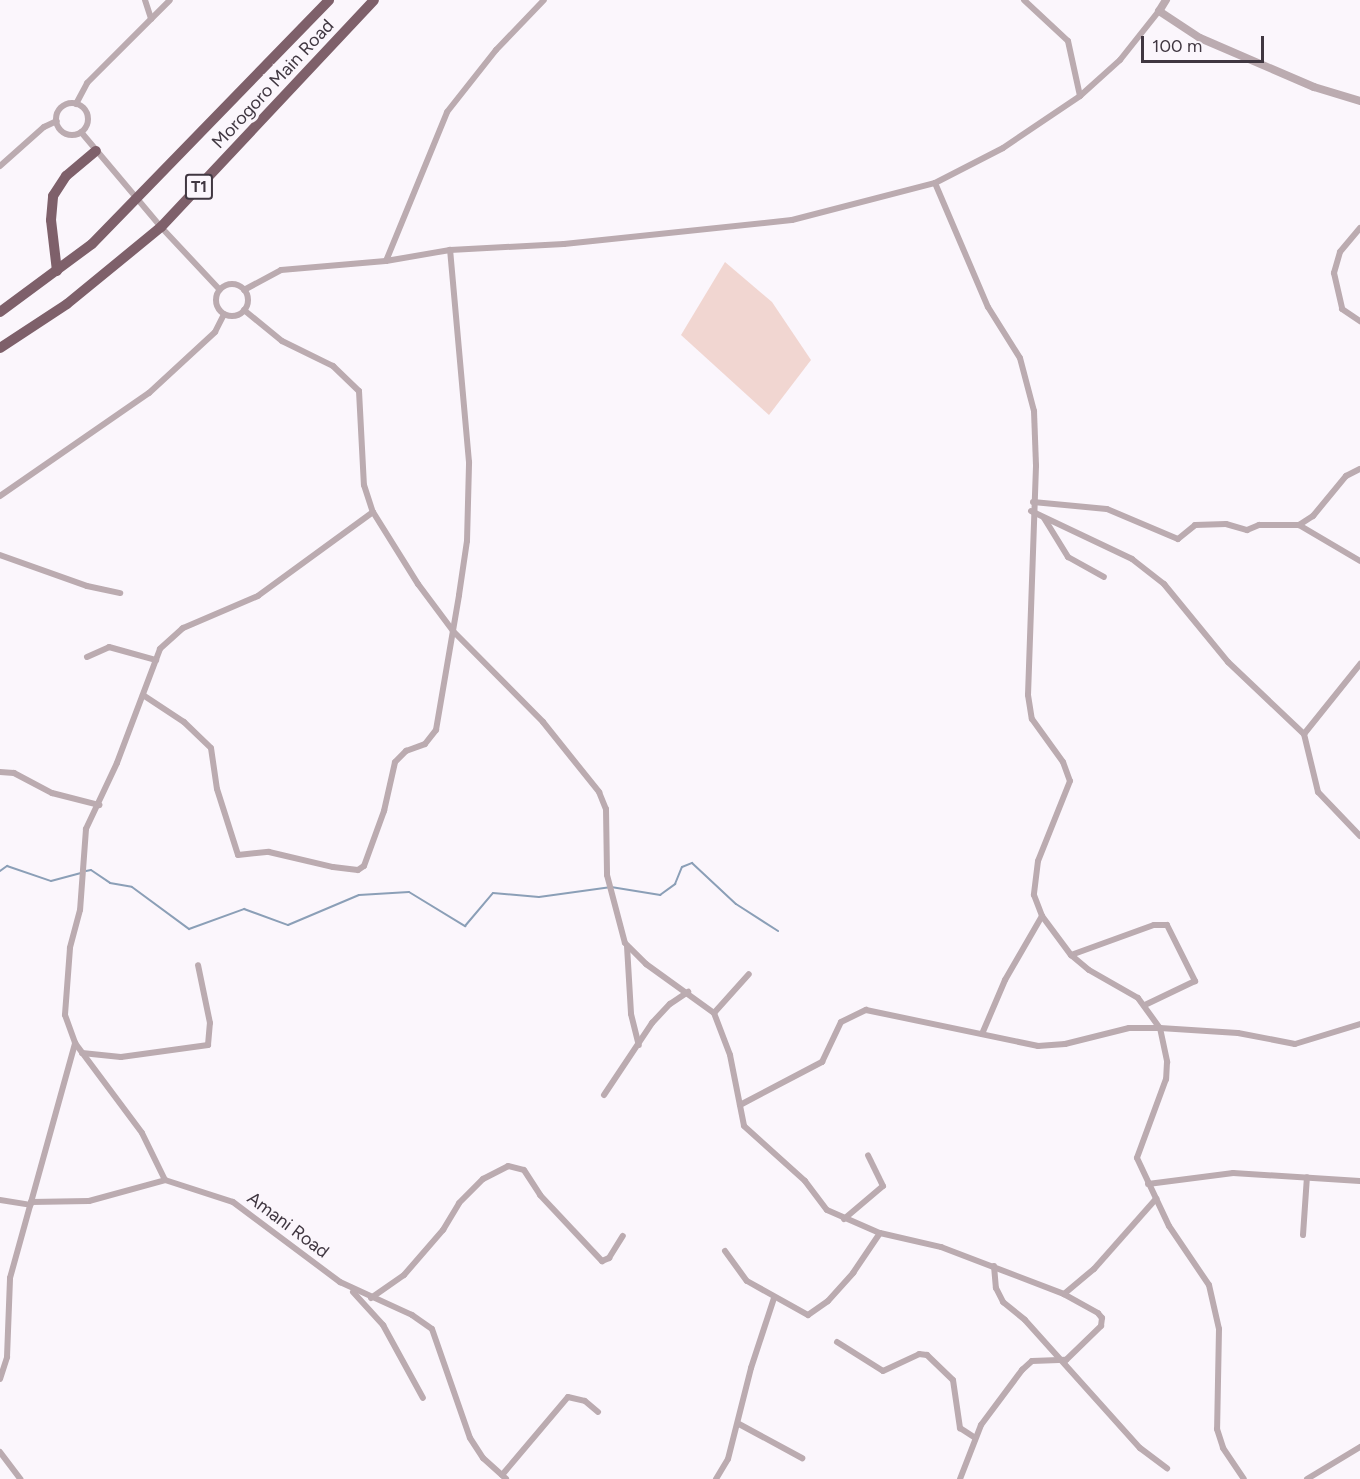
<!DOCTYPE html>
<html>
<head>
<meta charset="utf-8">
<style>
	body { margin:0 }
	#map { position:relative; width:1360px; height:1479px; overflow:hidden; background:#fbf6fc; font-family:Figtree,sans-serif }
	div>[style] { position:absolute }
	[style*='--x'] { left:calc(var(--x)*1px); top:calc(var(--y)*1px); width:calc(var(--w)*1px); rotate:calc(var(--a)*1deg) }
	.green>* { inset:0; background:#f1d6d1 }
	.stream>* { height:2px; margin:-1px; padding:0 1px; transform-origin:1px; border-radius:1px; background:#8b9fb7 }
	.minor>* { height:6px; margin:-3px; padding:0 3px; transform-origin:3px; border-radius:3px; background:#bbabb0 }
	.minor>.ring { margin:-3px; padding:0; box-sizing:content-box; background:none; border:6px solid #bbabb0; border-radius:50% }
	.tertiary>* { height:8px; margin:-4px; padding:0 4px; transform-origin:4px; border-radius:4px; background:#bbabb0 }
	.trunk>* { height:10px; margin:-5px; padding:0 5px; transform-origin:5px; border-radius:5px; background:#7e606a }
	span { translate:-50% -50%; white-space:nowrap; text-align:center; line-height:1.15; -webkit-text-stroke:6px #fbf6fc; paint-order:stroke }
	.shield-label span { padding:2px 4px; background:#fbf6fc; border:2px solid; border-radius:4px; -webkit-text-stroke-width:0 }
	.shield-label { font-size:16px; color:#403741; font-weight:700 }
	.street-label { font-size:18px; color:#403741 }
	.scale { position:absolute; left:1141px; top:36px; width:123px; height:27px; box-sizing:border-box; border:3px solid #403741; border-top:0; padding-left:8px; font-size:18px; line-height:21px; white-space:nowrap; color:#403741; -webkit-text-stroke:4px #fbf6fc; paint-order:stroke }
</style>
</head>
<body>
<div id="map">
	<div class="green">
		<div style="clip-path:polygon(725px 262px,772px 302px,811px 360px,769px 415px,681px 335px)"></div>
	</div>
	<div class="stream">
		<div style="--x:0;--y:871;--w:9;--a:-36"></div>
		<div style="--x:7;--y:866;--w:46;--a:18.8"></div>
		<div style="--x:51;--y:881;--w:30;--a:-15"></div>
		<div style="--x:86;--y:871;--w:5;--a:-11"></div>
		<div style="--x:91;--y:870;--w:23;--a:34"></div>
		<div style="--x:110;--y:883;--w:22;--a:10"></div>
		<div style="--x:132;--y:887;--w:71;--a:36.4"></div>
		<div style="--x:189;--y:929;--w:59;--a:-20"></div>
		<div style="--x:244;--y:909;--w:47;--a:20"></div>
		<div style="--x:288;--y:925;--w:77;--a:-22.9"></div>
		<div style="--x:359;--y:895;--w:50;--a:-3.4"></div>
		<div style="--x:409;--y:892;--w:66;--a:31.3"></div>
		<div style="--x:465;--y:926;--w:43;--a:-49.7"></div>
		<div style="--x:493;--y:893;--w:46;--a:5"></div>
		<div style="--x:539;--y:897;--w:73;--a:-7.9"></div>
		<div style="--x:611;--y:887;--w:50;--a:9.3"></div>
		<div style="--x:660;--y:895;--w:19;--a:-36"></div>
		<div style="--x:675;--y:884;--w:18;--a:-68"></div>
		<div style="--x:682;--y:867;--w:11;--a:-22"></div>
		<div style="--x:692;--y:863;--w:60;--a:43"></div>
		<div style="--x:736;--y:904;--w:50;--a:32.7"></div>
	</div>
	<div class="minor">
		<div style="--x:145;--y:0;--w:20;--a:72"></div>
		<div style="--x:1024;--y:0;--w:60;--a:43"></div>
		<div style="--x:1068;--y:41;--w:56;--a:77.7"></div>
		<div class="ring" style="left:56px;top:103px;width:26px;height:26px"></div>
		<div style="--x:76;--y:104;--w:24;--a:-62"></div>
		<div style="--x:87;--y:83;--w:117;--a:-45"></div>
		<div style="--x:81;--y:132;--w:124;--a:49.9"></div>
		<div style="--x:161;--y:227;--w:86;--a:46.9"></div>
		<div style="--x:0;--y:166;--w:59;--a:-41.6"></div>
		<div style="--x:44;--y:127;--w:14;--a:-25"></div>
		<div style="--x:935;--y:183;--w:135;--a:66.9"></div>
		<div style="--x:988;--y:307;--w:60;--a:57.9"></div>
		<div style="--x:1020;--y:358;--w:55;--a:75.2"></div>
		<div style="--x:1034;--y:411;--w:55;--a:87.9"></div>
		<div style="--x:1036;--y:466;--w:229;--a:92"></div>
		<div style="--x:1028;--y:695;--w:24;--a:81"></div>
		<div style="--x:1032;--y:719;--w:53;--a:54.2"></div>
		<div style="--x:1063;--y:762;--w:20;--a:70"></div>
		<div style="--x:1070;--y:781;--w:86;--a:111.8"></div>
		<div style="--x:1038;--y:861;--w:34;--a:97"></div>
		<div style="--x:1034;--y:895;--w:22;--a:69"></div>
		<div style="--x:1042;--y:916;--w:49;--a:53.4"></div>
		<div style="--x:1071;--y:955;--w:23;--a:40"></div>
		<div style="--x:1089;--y:970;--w:56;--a:29.7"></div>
		<div style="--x:1138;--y:998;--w:37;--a:54"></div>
		<div style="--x:1160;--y:1028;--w:35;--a:78"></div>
		<div style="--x:1167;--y:1062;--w:17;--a:93"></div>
		<div style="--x:1166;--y:1079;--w:84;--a:110.2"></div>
		<div style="--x:1137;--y:1158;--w:75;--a:64.8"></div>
		<div style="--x:1169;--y:1226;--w:71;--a:55.9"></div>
		<div style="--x:1209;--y:1285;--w:45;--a:77.2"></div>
		<div style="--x:1219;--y:1329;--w:100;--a:91.1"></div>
		<div style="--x:1217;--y:1429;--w:20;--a:72"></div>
		<div style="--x:1223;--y:1448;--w:37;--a:56"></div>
		<div style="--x:1360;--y:228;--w:31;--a:130"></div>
		<div style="--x:1340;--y:252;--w:22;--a:106"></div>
		<div style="--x:1334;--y:273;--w:37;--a:77"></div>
		<div style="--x:1342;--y:309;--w:22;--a:34"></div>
		<div style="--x:386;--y:261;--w:161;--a:-67.7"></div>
		<div style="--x:447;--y:112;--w:79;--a:-51.7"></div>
		<div style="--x:496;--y:50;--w:69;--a:-46.2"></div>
		<div class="ring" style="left:216px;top:284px;width:26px;height:26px"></div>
		<div style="--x:244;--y:290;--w:42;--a:-28.4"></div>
		<div style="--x:281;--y:270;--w:105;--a:-4.9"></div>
		<div style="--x:386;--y:261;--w:65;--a:-9.8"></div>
		<div style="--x:450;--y:250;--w:114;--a:-3"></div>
		<div style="--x:564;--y:244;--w:229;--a:-6"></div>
		<div style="--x:792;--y:220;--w:148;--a:-14.5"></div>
		<div style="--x:935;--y:183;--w:76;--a:-27.2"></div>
		<div style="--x:1003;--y:148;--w:93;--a:-34"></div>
		<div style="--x:1080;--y:96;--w:54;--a:-42"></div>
		<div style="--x:1120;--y:60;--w:63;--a:-51.5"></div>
		<div style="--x:244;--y:310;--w:49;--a:39.2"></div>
		<div style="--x:282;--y:341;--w:57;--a:26.1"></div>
		<div style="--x:333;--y:366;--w:36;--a:44"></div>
		<div style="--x:359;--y:391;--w:94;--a:87"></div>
		<div style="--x:364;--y:485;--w:28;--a:72"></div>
		<div style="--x:373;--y:512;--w:85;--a:58"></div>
		<div style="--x:418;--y:584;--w:59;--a:53.3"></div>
		<div style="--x:453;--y:631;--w:128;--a:45.3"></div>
		<div style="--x:543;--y:722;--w:90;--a:51.3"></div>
		<div style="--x:599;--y:792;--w:18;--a:68"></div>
		<div style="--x:606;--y:809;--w:66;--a:89.1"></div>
		<div style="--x:607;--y:875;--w:70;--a:75.2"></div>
		<div style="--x:625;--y:943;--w:30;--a:45"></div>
		<div style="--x:646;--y:964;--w:84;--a:35.8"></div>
		<div style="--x:714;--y:1013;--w:45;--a:69.1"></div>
		<div style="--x:730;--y:1055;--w:72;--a:78.8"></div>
		<div style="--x:744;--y:1126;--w:82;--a:42"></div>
		<div style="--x:805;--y:1181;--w:36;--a:53"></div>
		<div style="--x:827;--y:1210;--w:58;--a:23.5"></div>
		<div style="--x:880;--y:1233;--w:63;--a:12.9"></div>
		<div style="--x:941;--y:1247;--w:132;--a:20.9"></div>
		<div style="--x:1064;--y:1294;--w:39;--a:-40"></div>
		<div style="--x:1094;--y:1269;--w:94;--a:-48.5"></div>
		<div style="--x:0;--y:496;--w:181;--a:-34.7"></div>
		<div style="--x:149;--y:393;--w:90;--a:-42.7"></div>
		<div style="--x:215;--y:332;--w:20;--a:-63"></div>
		<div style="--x:1033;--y:502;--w:74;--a:5.4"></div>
		<div style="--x:1107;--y:509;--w:77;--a:22.9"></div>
		<div style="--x:1178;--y:539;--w:22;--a:-39"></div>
		<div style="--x:1195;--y:525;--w:31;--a:-2"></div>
		<div style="--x:1226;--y:524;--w:22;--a:16"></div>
		<div style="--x:1247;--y:530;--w:13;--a:-23"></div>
		<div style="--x:1259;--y:525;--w:40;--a:0"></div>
		<div style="--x:1299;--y:525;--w:17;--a:-33"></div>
		<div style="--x:1313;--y:516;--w:52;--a:-50.5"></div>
		<div style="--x:1346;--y:476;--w:16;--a:-27"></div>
		<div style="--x:1031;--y:511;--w:112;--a:25.4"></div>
		<div style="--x:1132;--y:559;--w:41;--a:38"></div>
		<div style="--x:1164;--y:584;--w:101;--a:50.6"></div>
		<div style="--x:1228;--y:662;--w:105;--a:43.5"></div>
		<div style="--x:1304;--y:734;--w:60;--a:76.4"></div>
		<div style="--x:1318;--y:792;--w:61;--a:46.3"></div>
		<div style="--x:373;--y:512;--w:142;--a:143.9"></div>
		<div style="--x:258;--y:596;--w:82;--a:156.9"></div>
		<div style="--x:183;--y:628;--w:31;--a:138"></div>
		<div style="--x:160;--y:649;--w:122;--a:110.7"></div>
		<div style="--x:117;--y:763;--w:73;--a:115.2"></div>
		<div style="--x:86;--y:829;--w:81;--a:94.2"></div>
		<div style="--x:80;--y:910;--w:39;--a:105"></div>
		<div style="--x:70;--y:948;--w:67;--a:94.3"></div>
		<div style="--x:65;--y:1015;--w:30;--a:70"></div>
		<div style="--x:75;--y:1043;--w:112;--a:53.3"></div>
		<div style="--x:142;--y:1133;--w:52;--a:63.9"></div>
		<div style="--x:165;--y:1180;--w:71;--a:17.9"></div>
		<div style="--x:233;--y:1202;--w:134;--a:36.8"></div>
		<div style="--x:340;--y:1282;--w:79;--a:24.6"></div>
		<div style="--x:412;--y:1315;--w:24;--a:35"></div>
		<div style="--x:432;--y:1329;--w:115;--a:70.8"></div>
		<div style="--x:470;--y:1438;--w:24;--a:57"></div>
		<div style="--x:483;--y:1458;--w:31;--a:42"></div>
		<div style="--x:1044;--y:518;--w:46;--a:58.4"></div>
		<div style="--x:1068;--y:557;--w:41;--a:29.1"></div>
		<div style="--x:1299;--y:525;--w:71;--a:30.5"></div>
		<div style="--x:0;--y:555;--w:92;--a:19.6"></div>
		<div style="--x:87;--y:586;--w:34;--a:12"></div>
		<div style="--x:87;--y:657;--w:24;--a:-24"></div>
		<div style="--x:109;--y:647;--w:49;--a:15.5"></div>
		<div style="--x:143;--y:695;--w:49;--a:33.4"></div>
		<div style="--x:184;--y:722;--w:37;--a:44"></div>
		<div style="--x:211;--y:748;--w:41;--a:81.7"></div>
		<div style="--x:217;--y:789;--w:69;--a:72.3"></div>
		<div style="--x:238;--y:855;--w:31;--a:-6"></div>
		<div style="--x:269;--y:852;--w:66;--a:13.2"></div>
		<div style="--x:333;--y:867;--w:25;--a:7"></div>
		<div style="--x:358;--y:870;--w:7;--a:-34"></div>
		<div style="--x:364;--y:866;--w:59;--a:-70"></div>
		<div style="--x:384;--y:811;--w:50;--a:-77.3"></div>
		<div style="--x:395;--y:762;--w:16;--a:-45"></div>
		<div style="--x:406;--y:751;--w:20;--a:-20"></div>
		<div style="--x:425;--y:744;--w:18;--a:-52"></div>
		<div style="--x:436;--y:730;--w:137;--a:-80.3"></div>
		<div style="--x:459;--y:595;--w:55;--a:-81.6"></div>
		<div style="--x:467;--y:541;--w:79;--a:-88.5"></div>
		<div style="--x:469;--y:462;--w:213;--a:-95.1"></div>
		<div style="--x:1304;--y:734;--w:90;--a:-51.3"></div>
		<div style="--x:0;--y:772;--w:14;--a:4"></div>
		<div style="--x:14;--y:773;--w:43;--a:27.8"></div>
		<div style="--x:52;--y:793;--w:49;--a:14.3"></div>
		<div style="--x:627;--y:946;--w:68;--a:86.6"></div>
		<div style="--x:631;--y:1014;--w:32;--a:76"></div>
		<div style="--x:1071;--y:955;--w:88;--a:-19.9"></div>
		<div style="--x:1154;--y:925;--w:13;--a:0"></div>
		<div style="--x:1167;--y:925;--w:63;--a:63.4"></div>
		<div style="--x:1195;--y:981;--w:55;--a:154.4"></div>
		<div style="--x:714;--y:1013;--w:52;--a:-48.1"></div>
		<div style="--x:982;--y:1034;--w:59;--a:-66.9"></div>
		<div style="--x:1005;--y:980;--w:74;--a:-60"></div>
		<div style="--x:82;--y:1053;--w:39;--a:6"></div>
		<div style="--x:121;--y:1057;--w:88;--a:-7.9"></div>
		<div style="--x:208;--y:1045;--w:22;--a:-85"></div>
		<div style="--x:210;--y:1023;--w:59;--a:-101.7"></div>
		<div style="--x:604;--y:1095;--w:87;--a:-56.3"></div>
		<div style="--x:652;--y:1023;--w:26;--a:-47"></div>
		<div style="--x:670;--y:1004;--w:22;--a:-34"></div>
		<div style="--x:740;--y:1105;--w:93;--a:-27.7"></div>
		<div style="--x:822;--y:1062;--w:44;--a:-64.6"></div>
		<div style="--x:841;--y:1022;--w:28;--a:-26"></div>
		<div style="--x:866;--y:1010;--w:176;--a:11.8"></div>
		<div style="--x:1038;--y:1046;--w:27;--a:-4"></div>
		<div style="--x:1065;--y:1044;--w:66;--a:-14"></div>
		<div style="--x:1129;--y:1028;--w:31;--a:0"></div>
		<div style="--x:1160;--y:1028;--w:78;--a:3.7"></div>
		<div style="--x:1238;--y:1033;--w:58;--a:10.9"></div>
		<div style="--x:1295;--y:1044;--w:68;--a:-17.1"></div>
		<div style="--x:1148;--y:1184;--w:86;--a:-7.4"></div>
		<div style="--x:1233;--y:1173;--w:127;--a:3.6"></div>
		<div style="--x:0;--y:1200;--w:31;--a:9"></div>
		<div style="--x:31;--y:1202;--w:58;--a:-1"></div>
		<div style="--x:89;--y:1201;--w:79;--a:-15.4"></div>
		<div style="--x:844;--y:1219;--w:51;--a:-40.2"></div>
		<div style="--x:883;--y:1186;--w:34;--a:-116"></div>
		<div style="--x:1303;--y:1235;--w:58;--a:-86.1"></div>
		<div style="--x:725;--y:1251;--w:37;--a:54"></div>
		<div style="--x:747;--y:1281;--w:70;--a:29.1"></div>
		<div style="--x:808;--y:1315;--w:24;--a:-35"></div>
		<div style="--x:828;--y:1301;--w:38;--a:-48"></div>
		<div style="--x:853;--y:1273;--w:48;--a:-56"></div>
		<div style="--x:994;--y:1266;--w:22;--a:85"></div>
		<div style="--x:996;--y:1288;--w:16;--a:63"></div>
		<div style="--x:1003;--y:1302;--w:28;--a:39"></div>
		<div style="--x:1025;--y:1320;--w:172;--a:48.1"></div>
		<div style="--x:1140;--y:1448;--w:34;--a:37"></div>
		<div style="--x:353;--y:1292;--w:45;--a:47.7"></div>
		<div style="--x:383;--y:1325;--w:83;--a:61.3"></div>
		<div style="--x:371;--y:1298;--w:40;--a:-34.9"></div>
		<div style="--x:404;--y:1275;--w:60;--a:-49.1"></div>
		<div style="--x:443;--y:1230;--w:31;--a:-59"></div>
		<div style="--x:459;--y:1203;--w:34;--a:-45"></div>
		<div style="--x:483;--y:1179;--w:28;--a:-27"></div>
		<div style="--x:508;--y:1166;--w:16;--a:14"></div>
		<div style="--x:524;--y:1170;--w:30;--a:57"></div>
		<div style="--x:540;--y:1195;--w:91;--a:46.8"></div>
		<div style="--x:602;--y:1261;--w:8;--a:-23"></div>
		<div style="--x:609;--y:1258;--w:26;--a:-58"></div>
		<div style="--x:837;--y:1342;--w:54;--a:32.2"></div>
		<div style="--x:883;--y:1371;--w:40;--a:-25"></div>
		<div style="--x:919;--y:1354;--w:8;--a:7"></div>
		<div style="--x:927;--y:1355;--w:36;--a:44"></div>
		<div style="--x:953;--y:1380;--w:49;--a:81.7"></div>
		<div style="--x:960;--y:1428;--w:17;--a:33"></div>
		<div style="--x:0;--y:1379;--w:23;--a:-72"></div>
		<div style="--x:7;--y:1357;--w:79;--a:-87.8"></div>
		<div style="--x:10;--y:1278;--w:244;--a:-74.5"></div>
		<div style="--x:739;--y:1424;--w:72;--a:28.4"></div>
		<div style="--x:0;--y:1452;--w:34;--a:53"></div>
		<div style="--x:502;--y:1475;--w:102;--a:-49.8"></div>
		<div style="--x:568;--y:1397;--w:17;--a:13"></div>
		<div style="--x:585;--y:1401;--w:17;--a:40"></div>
		<div style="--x:716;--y:1479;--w:23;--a:-59"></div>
		<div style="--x:728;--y:1459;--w:94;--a:-75.8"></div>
		<div style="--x:751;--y:1368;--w:74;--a:-71.8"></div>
		<div style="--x:960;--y:1479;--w:58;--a:-68.7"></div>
		<div style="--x:981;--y:1425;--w:69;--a:-53.3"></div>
		<div style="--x:1022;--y:1370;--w:13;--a:-42"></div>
		<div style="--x:1032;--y:1361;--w:34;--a:-2"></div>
		<div style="--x:1066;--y:1360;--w:49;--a:-44.2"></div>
		<div style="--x:1101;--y:1326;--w:8;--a:-83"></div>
		<div style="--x:1102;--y:1318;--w:6;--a:-129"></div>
		<div style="--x:1098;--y:1313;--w:39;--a:-151"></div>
		<div style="--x:1307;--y:1479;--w:62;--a:-31.1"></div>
	</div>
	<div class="tertiary">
		<div style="--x:1166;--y:0;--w:13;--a:122"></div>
		<div style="--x:1159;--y:11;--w:49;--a:33.4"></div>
		<div style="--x:1200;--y:38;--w:124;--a:23.3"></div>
		<div style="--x:1314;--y:87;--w:48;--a:16.9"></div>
	</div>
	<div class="trunk">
		<div style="--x:57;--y:271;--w:51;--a:-96.7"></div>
		<div style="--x:51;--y:220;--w:24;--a:-85"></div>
		<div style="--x:53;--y:196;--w:24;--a:-57"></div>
		<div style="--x:66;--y:176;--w:39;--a:-40"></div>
		<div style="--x:0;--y:312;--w:114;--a:-36.5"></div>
		<div style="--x:92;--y:244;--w:340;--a:-45.8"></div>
		<div style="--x:0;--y:348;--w:80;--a:-33.3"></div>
		<div style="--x:67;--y:304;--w:122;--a:-39.3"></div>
		<div style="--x:161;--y:227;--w:311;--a:-46.8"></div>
	</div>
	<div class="shield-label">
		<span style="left:199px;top:187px">T1</span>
	</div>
	<div class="street-label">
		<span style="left:273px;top:84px;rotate:-47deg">Morogoro Main Road</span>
		<span style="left:288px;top:1225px;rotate:37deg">Amani Road</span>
	</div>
	<div class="scale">100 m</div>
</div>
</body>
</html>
